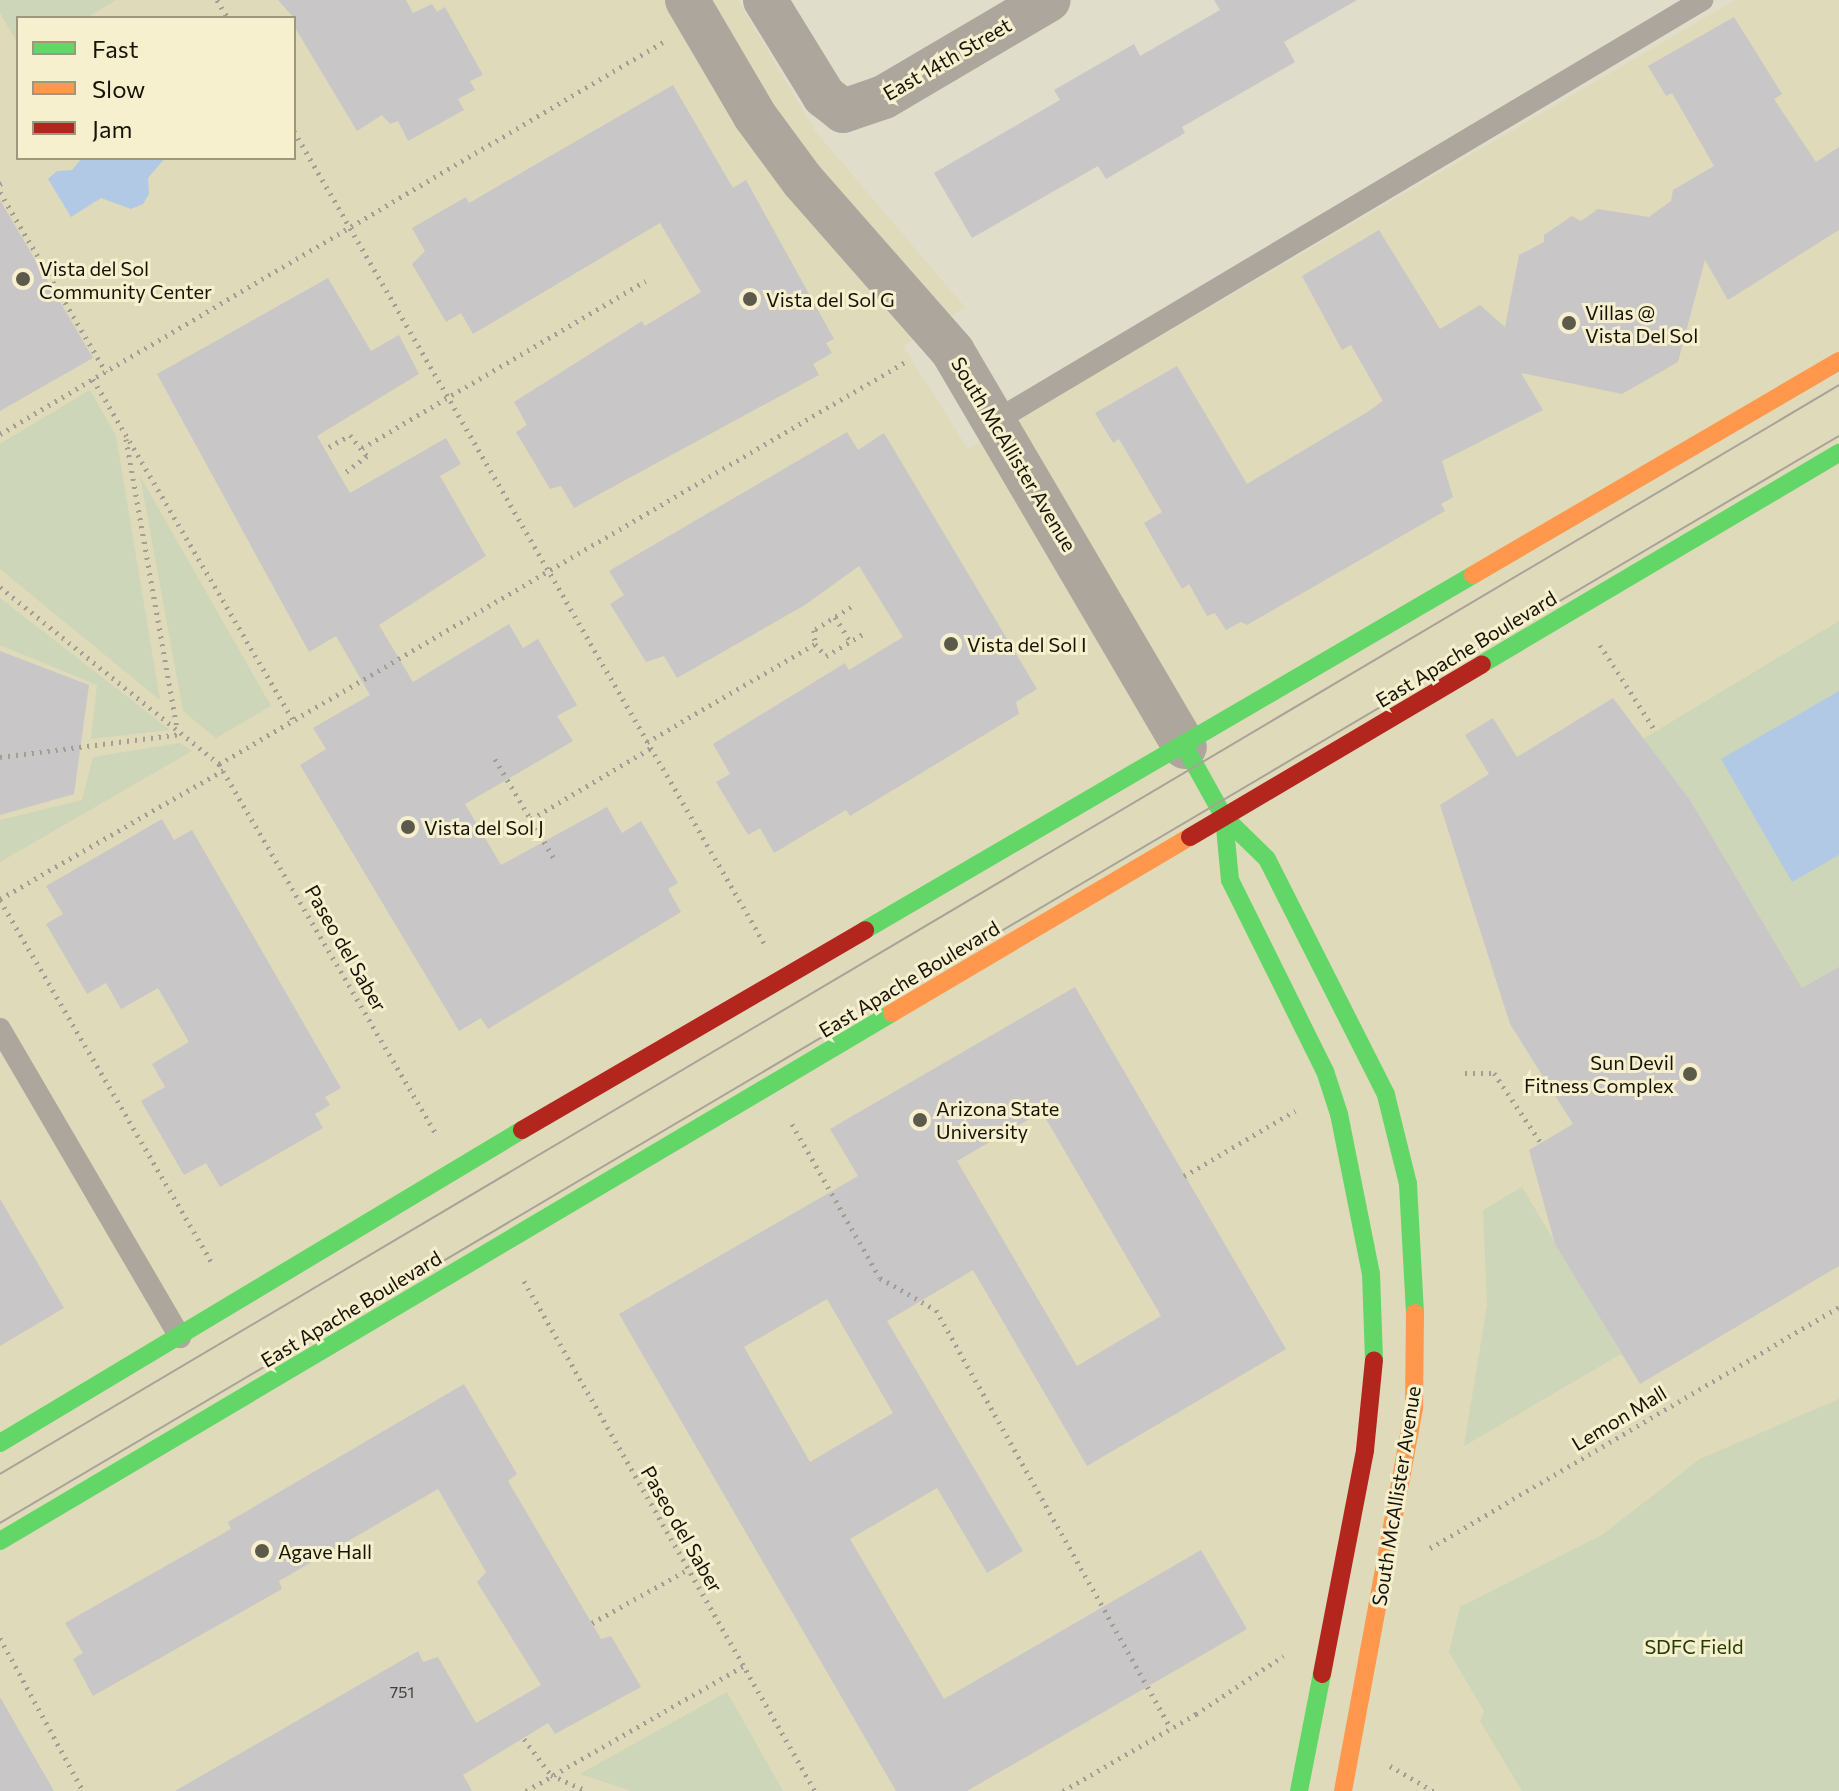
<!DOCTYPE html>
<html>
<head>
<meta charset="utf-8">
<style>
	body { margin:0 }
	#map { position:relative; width:1839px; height:1791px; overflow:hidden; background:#e0ddca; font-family:Commissioner,sans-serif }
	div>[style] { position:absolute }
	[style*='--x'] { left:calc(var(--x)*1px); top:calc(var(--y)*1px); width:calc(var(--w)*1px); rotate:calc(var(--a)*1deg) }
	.built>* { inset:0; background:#dfdaba }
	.green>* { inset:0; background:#cdd6b8 }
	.water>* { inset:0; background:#b1c9e5 }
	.building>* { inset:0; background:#c9c6c8 }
	.path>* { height:5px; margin-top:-2.5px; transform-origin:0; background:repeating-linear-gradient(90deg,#a39e95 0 2px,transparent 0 8px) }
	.lane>* { height:22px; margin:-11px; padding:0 11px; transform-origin:11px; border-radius:11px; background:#aca69d }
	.street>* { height:44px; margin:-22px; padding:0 22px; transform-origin:22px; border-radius:22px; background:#aca69d }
	.fast>* { height:18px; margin:-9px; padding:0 9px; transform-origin:9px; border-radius:9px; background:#63d668 }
	.slow>* { height:18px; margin:-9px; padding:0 9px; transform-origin:9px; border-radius:9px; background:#ff974d }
	.jam>* { height:18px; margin:-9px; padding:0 9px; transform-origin:9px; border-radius:9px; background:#b3261e }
	.tram>* { height:2px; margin:-1px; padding:0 1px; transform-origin:1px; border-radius:1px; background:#a8a399 }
	.dots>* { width:22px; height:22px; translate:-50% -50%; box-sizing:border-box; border:4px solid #f6f0ce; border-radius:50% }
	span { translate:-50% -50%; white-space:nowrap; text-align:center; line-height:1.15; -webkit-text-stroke:6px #f6f0ce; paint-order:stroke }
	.number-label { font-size:16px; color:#424037 }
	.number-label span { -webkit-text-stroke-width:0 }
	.street-label { font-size:20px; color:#151307 }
	.poi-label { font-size:20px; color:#151307 }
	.left { translate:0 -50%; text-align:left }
	.right { translate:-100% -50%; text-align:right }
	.park-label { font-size:20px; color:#253c00 }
	.legend { position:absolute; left:16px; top:16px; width:280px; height:144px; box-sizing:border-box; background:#f6f0ce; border:2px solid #9c987e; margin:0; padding:10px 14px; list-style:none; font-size:24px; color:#151307 }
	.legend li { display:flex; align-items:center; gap:16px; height:40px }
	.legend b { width:40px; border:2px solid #9c987e }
</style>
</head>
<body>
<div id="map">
	<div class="built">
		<div style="clip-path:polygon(evenodd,0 0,738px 0,815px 131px,965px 307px,903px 346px,968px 449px,1735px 0,1839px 0,1839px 1791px,0 1791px,0 0,18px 18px,294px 18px,294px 158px,18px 158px,18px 18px)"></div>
	</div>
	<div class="green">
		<div style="clip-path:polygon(0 0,116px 0,86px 18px,18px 18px,18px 44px,0 13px)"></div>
		<div style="clip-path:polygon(90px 390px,116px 436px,160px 700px,0 569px,0 444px)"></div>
		<div style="clip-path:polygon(140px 476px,271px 706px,216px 738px,183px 711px)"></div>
		<div style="clip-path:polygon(0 598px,170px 730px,91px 739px,97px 685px,0 645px)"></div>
		<div style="clip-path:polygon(1839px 621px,1839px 970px,1802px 988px,1690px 800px,1643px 739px)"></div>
		<div style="clip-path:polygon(180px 743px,192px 751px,0 862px,0 820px,82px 800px,93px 757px)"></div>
		<div style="clip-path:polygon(1522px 1187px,1621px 1354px,1464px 1446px,1487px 1305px,1483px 1210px)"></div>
		<div style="clip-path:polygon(1839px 1399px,1839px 1791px,1522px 1791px,1480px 1721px,1484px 1711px,1449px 1652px,1460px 1607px,1602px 1535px,1700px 1459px)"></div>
		<div style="clip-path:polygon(727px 1692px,783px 1791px,631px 1791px,580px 1774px)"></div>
	</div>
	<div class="water">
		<div style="clip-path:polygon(82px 158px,165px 158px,148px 178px,149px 194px,143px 204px,131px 209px,101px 198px,71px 217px,48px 179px,57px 171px,72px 170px)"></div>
		<div style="clip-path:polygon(1839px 691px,1839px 855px,1792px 882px,1721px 759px)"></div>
	</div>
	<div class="building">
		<div style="clip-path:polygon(278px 0,406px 0,413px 13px,432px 4px,437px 12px,445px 7px,483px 75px,470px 81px,475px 90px,458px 99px,464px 110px,408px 141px,398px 121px,390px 124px,382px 115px,357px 131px,294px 26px,294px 18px)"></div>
		<div style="clip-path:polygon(1214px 0,1357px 0,1284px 42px,1295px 62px,1182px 127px,1185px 133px,1106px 179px,1098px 166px,972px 238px,934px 173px,1060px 100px,1054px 90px,1134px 44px,1140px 56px,1220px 10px)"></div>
		<div style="clip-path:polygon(1734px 17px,1782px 94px,1774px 99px,1816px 162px,1839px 147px,1839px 230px,1728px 300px,1705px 260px,1678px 362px,1622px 394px,1521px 373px,1543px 410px,1442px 461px,1453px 497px,1441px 504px,1445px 511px,1247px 625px,1241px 622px,1226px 630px,1215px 613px,1207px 616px,1189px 584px,1182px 589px,1144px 523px,1162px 512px,1119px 439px,1113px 443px,1095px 413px,1177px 366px,1247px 484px,1369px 411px,1383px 401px,1351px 345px,1342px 350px,1302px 276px,1379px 230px,1440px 329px,1480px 305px,1505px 327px,1519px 255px,1544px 242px,1544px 235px,1572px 216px,1581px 221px,1598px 209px,1649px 217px,1671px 201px,1673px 190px,1714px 166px,1672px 93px,1666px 96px,1648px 66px)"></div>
		<div style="clip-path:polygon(673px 85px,733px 188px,746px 180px,834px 339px,826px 343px,832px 353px,813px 364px,819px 375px,574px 508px,561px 486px,550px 489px,516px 432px,527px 425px,514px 402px,642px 321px,645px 326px,701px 292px,660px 223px,473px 334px,461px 313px,446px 322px,412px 264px,425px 251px,412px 228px,466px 197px,469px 203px)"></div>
		<div style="clip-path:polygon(0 200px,93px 358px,0 411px)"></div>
		<div style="clip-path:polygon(328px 278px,371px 351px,399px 335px,419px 374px,317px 436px,350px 493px,446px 438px,461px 464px,440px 476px,486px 556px,379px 625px,413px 682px,509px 624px,523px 648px,538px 639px,577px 705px,557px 716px,573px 741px,465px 804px,501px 865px,607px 807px,622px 833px,641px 821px,678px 883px,668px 889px,681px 912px,488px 1029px,481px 1018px,459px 1031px,300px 765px,326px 749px,313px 728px,370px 695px,336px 636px,309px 652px,157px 374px)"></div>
		<div style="clip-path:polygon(847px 432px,858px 450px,884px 433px,1037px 689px,1016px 702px,1019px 714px,850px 816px,846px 810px,774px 853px,760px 828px,748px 835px,716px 782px,730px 774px,713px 744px,845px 663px,849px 670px,903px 637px,859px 566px,805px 605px,677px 678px,664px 656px,646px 662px,610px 604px,624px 595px,609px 571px)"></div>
		<div style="clip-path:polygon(0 651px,89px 685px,74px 794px,0 815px)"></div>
		<div style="clip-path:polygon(1613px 698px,1690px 800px,1802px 988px,1839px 967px,1839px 1266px,1640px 1384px,1555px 1244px,1529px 1150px,1573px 1124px,1510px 1024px,1440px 805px,1489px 774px,1465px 735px,1493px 718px,1517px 757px)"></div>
		<div style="clip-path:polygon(162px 819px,174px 840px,192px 830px,341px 1088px,325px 1097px,330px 1105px,315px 1114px,323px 1128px,220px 1187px,206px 1163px,184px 1175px,141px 1101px,165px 1087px,152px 1064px,189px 1042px,158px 988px,121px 1009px,106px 983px,87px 994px,46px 924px,63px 914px,46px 886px)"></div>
		<div style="clip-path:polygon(evenodd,1075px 987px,1286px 1349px,1087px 1466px,973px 1270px,887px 1321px,1023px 1551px,987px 1573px,937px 1488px,850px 1539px,944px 1699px,1201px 1550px,1247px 1629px,967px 1791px,896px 1791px,619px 1314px,858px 1176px,830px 1129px,1075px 987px,1042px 1112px,1161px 1316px,1077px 1366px,957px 1161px,1042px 1112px,1075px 987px,827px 1299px,893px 1413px,810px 1462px,744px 1347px,827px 1299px)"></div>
		<div style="clip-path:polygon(0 1199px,64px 1308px,0 1346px)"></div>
		<div style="clip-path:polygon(464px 1384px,517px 1474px,508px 1481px,601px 1639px,611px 1636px,641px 1687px,555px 1734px,548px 1723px,463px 1775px,472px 1791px,175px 1791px,418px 1651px,423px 1662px,438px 1657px,476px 1723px,541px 1685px,477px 1582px,486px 1572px,438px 1489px,279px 1581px,282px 1589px,93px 1696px,73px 1659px,83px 1653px,65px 1623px,231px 1529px,228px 1522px)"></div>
		<div style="clip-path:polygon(0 1697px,54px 1791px,0 1791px)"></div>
	</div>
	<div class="path">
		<div style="--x:217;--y:0;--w:21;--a:59"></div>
		<div style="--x:294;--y:131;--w:938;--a:59.94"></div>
		<div style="--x:0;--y:184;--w:2;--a:-27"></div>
		<div style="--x:0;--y:192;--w:209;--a:59.5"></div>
		<div style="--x:93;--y:379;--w:395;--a:59.6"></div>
		<div style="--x:0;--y:434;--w:770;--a:-30.59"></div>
		<div style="--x:126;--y:439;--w:294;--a:80"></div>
		<div style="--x:329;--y:447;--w:24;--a:-30"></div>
		<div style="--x:350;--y:435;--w:27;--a:51"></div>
		<div style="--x:367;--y:456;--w:30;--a:143"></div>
		<div style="--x:362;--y:448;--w:329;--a:-30.5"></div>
		<div style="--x:0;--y:587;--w:282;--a:38.9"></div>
		<div style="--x:219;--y:764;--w:429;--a:59.6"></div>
		<div style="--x:851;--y:607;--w:44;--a:148.1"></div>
		<div style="--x:814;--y:630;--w:14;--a:86"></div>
		<div style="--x:815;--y:644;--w:16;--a:47"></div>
		<div style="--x:826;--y:656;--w:47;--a:-31"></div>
		<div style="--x:835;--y:617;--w:28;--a:58"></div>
		<div style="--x:1600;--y:645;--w:103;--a:57.2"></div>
		<div style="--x:647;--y:742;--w:194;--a:-30.3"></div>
		<div style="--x:0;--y:757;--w:183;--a:-7.2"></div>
		<div style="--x:495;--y:759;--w:117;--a:59.3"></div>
		<div style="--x:219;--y:764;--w:795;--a:-30.37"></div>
		<div style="--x:531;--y:819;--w:139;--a:-30.6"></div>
		<div style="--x:0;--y:899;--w:258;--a:-30"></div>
		<div style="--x:0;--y:900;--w:418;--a:59.7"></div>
		<div style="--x:1465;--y:1073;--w:29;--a:0"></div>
		<div style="--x:1494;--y:1073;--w:84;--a:56.1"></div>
		<div style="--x:792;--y:1124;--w:177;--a:60.3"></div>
		<div style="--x:880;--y:1278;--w:64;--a:29.7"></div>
		<div style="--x:936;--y:1310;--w:480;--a:60.7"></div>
		<div style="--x:1184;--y:1176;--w:129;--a:-30.4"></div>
		<div style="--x:524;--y:1281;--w:587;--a:60.29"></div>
		<div style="--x:1430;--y:1548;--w:475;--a:-30.5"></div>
		<div style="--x:592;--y:1623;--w:109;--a:-29.2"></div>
		<div style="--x:0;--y:1638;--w:174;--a:61.5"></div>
		<div style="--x:524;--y:1739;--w:45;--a:53.1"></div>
		<div style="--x:551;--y:1775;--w:39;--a:24"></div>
		<div style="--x:1390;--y:1766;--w:50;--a:30.2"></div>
		<div style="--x:526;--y:1791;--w:250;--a:-29.9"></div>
		<div style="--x:1063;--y:1791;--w:154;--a:-30.1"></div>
		<div style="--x:1196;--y:1714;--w:105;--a:-33.7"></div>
	</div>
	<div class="lane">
		<div style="--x:997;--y:420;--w:821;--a:-30.78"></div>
		<div style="--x:0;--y:1029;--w:357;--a:59.7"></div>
	</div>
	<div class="street">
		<div style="--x:687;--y:0;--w:134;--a:59.6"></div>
		<div style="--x:755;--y:116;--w:81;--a:53.6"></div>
		<div style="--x:803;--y:181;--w:227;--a:48.7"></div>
		<div style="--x:953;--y:352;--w:458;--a:59.6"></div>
		<div style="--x:765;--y:0;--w:113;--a:58.4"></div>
		<div style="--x:824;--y:96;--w:24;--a:38"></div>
		<div style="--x:843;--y:111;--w:43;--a:-18.9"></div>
		<div style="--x:884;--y:97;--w:191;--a:-30.5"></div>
	</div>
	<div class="fast">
		<div style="--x:1482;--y:664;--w:415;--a:-30.6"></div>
		<div style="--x:1185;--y:747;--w:80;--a:60.9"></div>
		<div style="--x:1224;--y:817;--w:60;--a:44.3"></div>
		<div style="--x:1267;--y:859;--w:264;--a:63.2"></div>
		<div style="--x:1386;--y:1095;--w:92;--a:76.1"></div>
		<div style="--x:1408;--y:1184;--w:129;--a:86.9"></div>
		<div style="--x:1224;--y:817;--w:63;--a:84.6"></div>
		<div style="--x:1230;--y:880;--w:213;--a:63.6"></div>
		<div style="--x:1325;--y:1071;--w:45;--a:72"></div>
		<div style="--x:1339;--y:1114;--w:163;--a:78.7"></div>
		<div style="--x:1371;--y:1274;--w:86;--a:88"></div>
		<div style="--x:865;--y:930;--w:704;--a:-30.28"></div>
		<div style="--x:0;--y:1443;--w:609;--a:-30.95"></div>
		<div style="--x:0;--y:1541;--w:1037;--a:-30.62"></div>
		<div style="--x:1299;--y:1791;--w:119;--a:-78.9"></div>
	</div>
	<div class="slow">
		<div style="--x:1473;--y:575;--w:424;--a:-30.3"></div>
		<div style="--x:892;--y:1013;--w:346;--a:-30.6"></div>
		<div style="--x:1343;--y:1791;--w:390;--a:-79.5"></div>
		<div style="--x:1414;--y:1408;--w:95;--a:-89.4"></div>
	</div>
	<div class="jam">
		<div style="--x:1190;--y:837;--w:339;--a:-30.6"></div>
		<div style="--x:522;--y:1130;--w:397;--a:-30.2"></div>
		<div style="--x:1322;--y:1674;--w:228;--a:-79.1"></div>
		<div style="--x:1365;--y:1450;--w:90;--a:-84.3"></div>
	</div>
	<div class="tram">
		<div style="--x:0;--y:1474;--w:2137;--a:-30.63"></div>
		<div style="--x:0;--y:1523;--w:2136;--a:-30.59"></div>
	</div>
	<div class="dots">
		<div style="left:23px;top:279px;background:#5c5a4b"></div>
		<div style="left:750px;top:299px;background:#5c5a4b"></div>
		<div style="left:1569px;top:323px;background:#5c5a4b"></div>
		<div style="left:951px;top:644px;background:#5c5a4b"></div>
		<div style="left:408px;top:827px;background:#5c5a4b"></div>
		<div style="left:1690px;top:1074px;background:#5c5a4b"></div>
		<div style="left:920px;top:1120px;background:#5c5a4b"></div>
		<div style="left:262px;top:1551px;background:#5c5a4b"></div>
	</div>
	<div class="number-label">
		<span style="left:402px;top:1692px">751</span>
	</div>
	<div class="street-label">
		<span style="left:947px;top:59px;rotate:-30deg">East 14th Street</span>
		<span style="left:1014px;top:454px;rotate:59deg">South McAllister Avenue</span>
		<span style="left:1466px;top:649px;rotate:-31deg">East Apache Boulevard</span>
		<span style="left:346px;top:948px;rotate:60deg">Paseo del Saber</span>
		<span style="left:909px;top:979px;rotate:-31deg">East Apache Boulevard</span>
		<span style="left:351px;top:1309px;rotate:-31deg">East Apache Boulevard</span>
		<span style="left:1619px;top:1418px;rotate:-31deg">Lemon Mall</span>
		<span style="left:1396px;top:1496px;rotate:-81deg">South McAllister Avenue</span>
		<span style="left:682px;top:1529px;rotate:60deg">Paseo del Saber</span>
	</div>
	<div class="poi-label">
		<span class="left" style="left:39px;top:280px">Vista del Sol<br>Community Center</span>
		<span class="left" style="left:766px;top:299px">Vista del Sol G</span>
		<span class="left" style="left:1585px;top:324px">Villas @<br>Vista Del Sol</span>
		<span class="left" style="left:967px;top:644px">Vista del Sol I</span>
		<span class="left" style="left:424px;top:827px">Vista del Sol J</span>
		<span class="right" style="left:1674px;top:1074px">Sun Devil<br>Fitness Complex</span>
		<span class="left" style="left:936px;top:1120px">Arizona State<br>University</span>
		<span class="left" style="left:278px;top:1551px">Agave Hall</span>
	</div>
	<div class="park-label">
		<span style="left:1694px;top:1646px">SDFC Field</span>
	</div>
	<ul class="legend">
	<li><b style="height:10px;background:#63d668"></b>Fast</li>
	<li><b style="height:10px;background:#ff974d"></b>Slow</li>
	<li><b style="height:10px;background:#b3261e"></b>Jam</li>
	</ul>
</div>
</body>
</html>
